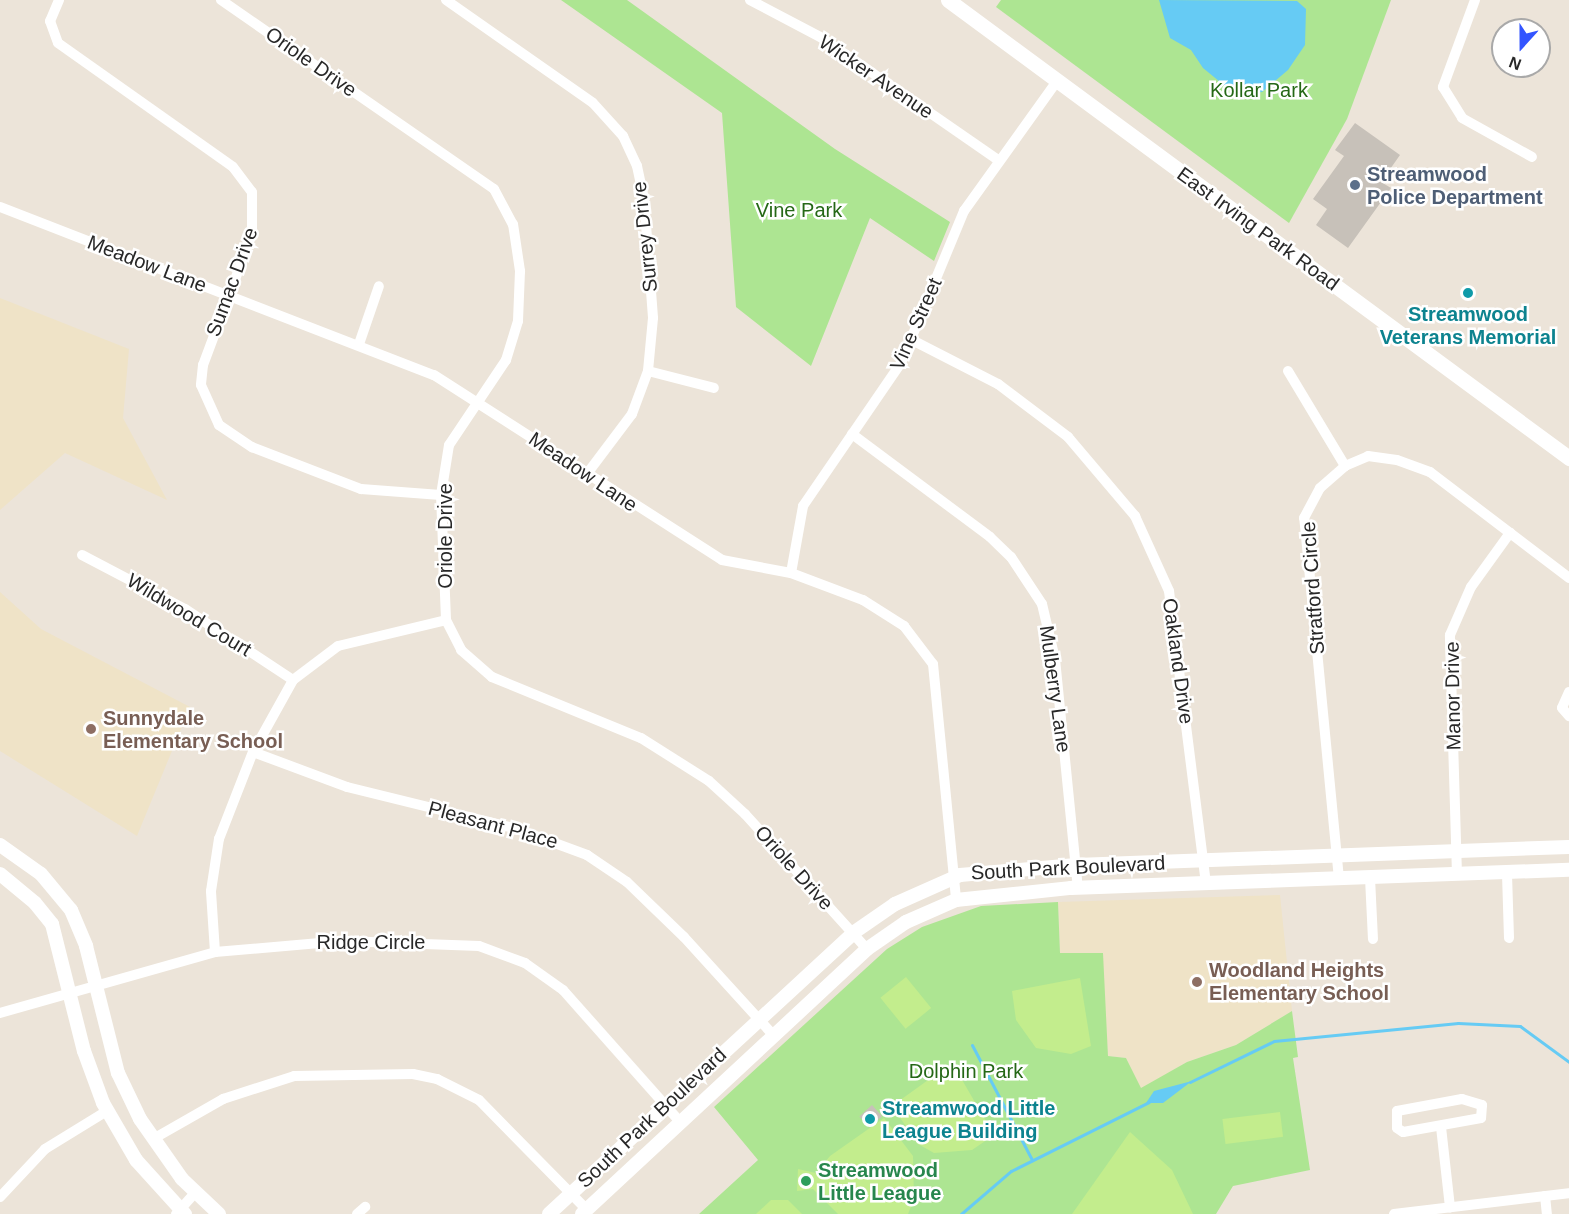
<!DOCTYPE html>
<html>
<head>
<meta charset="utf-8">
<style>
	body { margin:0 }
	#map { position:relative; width:1569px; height:1214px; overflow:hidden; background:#ece4d9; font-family:Helvetica,sans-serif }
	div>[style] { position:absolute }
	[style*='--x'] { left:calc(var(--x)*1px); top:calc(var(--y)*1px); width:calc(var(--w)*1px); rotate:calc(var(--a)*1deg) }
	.education>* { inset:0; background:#efe3c7 }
	.green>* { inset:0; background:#ade592 }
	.pitch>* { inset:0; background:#c3ed8d; transform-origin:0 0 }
	.water>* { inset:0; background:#66cbf4 }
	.stream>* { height:3px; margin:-1.5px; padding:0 1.5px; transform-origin:1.5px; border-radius:1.5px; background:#66cbf4 }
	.building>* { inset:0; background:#c7c1b9; transform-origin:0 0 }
	.minor>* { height:10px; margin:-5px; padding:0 5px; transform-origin:5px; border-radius:5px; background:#fff }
	.tertiary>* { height:14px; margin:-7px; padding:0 7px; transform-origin:7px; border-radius:7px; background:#fff }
	.secondary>* { height:15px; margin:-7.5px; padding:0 7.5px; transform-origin:7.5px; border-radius:7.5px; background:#fff }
	.dots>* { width:16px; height:16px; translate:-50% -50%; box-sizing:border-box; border:3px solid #fff; border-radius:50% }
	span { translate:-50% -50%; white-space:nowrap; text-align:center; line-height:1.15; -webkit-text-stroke:5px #fff; paint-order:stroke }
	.street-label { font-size:20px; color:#282828 }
	.park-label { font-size:20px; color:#256816 }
	.service-label { font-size:20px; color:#4e5e75; font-weight:700 }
	.left { translate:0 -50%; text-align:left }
	.culture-label { font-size:20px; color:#0d838f; font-weight:700 }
	.education-label { font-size:20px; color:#785e54; font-weight:700 }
	.leisure-label { font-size:20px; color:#27864d; font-weight:700 }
	.north { position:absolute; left:1491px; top:18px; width:60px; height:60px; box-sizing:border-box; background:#fff; border:2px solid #a9a9a9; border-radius:50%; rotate:201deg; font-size:16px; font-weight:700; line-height:24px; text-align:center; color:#282828 }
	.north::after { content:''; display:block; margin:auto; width:21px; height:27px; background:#35f; clip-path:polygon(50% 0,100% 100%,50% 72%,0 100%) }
</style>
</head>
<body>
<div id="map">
	<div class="education">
		<div style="clip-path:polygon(0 298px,129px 349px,123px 418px,167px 500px,65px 453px,0 510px)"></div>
		<div style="clip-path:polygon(0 592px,41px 629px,190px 707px,137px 836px,0 751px)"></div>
		<div style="clip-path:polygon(1280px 895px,1292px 1011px,1236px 1045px,1187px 1062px,1141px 1089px,1126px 1058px,1108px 1056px,1106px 1025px,1060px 953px,1058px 902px)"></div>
	</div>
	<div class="green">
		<div style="clip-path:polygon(561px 0,627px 0,835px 149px,950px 222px,934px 261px,870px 218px,811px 366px,736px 307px,722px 113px)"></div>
		<div style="clip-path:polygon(1001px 0,1391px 0,1347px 119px,1289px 223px,996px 7px)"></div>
		<div style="clip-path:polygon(1058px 902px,1060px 953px,1103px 953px,1108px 1056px,1126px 1058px,1141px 1088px,1187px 1062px,1236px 1045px,1292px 1011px,1298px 1057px,1293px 1058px,1310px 1170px,1233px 1186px,1216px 1214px,699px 1214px,758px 1160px,714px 1107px,887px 949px,922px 927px,981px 906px)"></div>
	</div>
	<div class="pitch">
		<div style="left:906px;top:977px;width:40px;height:33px;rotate:51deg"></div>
		<div style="clip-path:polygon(1080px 978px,1091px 1046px,1071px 1054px,1036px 1048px,1016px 1020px,1012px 991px)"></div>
		<div style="clip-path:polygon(954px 1066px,994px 1135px,972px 1150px,934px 1153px,918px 1144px,892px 1106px,942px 1070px)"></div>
		<div style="left:1280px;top:1112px;width:25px;height:58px;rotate:83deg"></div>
		<div style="clip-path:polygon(884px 1118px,913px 1156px,914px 1199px,908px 1214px,838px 1214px,813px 1189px,797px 1191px,798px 1169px,816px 1173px,830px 1156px)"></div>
		<div style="clip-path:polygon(1130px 1132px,1172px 1170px,1193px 1214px,1072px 1214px)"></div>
		<div style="clip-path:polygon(771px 1200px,788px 1200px,802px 1214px,756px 1214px)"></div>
	</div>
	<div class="water">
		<div style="clip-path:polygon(1159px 0,1297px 1px,1306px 9px,1305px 45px,1288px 70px,1262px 92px,1236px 95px,1203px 68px,1191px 50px,1170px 38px)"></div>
		<div style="clip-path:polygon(1192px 1081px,1163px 1103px,1146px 1103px,1154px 1091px)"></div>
	</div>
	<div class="stream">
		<div style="--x:972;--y:1045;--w:130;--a:62.4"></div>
		<div style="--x:1190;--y:1082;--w:93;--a:-26"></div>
		<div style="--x:1274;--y:1041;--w:185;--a:-5.6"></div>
		<div style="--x:1458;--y:1023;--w:62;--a:2.8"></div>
		<div style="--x:1520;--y:1026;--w:61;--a:36.3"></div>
		<div style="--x:961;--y:1214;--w:66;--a:-40.7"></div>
		<div style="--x:1011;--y:1171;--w:154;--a:-26.6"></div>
	</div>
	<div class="building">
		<div style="clip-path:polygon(1355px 123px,1400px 155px,1381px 182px,1391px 188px,1348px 248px,1316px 225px,1327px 209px,1313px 199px,1344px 156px,1335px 150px)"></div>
		<div style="left:872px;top:1105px;width:15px;height:17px;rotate:48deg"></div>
	</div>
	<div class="minor">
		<div style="--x:59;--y:0;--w:23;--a:113"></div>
		<div style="--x:50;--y:21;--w:23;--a:70"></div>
		<div style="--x:58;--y:43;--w:214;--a:35.3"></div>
		<div style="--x:233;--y:167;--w:31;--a:53"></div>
		<div style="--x:252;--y:192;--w:42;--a:90"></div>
		<div style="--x:252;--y:234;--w:140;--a:110.5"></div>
		<div style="--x:203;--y:365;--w:20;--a:96"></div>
		<div style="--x:201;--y:385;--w:44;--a:65.8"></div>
		<div style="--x:219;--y:425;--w:40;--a:34"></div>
		<div style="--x:252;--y:447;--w:117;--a:21.1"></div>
		<div style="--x:361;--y:489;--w:80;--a:4.3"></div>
		<div style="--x:221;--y:0;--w:332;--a:34.7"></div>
		<div style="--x:494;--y:189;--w:40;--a:62"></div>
		<div style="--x:513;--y:224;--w:48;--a:81.5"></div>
		<div style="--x:520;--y:271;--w:50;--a:92.3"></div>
		<div style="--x:518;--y:321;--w:41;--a:107.1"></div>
		<div style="--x:506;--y:360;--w:102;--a:123.8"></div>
		<div style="--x:449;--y:445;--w:51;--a:99.1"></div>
		<div style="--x:441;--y:495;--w:125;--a:87.7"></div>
		<div style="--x:446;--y:620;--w:34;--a:63"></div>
		<div style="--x:461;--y:650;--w:41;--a:41.1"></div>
		<div style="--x:492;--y:677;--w:161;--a:22.3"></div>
		<div style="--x:641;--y:738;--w:80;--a:32.3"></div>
		<div style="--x:709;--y:781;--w:49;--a:42.5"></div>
		<div style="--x:745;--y:814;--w:182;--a:47.9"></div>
		<div style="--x:446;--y:0;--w:179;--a:35"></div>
		<div style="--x:593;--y:103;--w:45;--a:47.7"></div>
		<div style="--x:623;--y:136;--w:33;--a:65"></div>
		<div style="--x:637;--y:166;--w:33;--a:78"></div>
		<div style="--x:644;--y:198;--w:120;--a:85.7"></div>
		<div style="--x:653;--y:318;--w:53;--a:95.4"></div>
		<div style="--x:648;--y:371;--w:46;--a:110.4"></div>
		<div style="--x:632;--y:414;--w:76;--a:127"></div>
		<div style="--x:750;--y:0;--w:81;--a:27.8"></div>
		<div style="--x:822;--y:38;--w:214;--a:34.7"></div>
		<div style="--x:1475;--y:0;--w:93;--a:110.2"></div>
		<div style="--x:1443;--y:87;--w:36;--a:58"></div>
		<div style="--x:1462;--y:118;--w:80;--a:29.1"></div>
		<div style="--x:0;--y:207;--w:465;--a:21.2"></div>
		<div style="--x:434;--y:375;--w:342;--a:32.7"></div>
		<div style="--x:722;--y:560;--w:70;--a:10.7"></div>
		<div style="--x:791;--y:573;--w:77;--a:20.6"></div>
		<div style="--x:863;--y:600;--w:49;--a:32.4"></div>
		<div style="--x:904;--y:626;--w:48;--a:52.7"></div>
		<div style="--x:933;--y:664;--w:237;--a:84.4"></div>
		<div style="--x:912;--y:340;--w:97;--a:27.1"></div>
		<div style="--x:998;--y:384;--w:88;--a:37.1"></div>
		<div style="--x:1068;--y:437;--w:104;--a:49.7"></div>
		<div style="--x:1135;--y:516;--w:82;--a:65.6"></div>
		<div style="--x:1169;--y:591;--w:295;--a:82.8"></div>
		<div style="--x:359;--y:344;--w:61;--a:-71"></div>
		<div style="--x:648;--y:371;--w:68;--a:14.4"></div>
		<div style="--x:1288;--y:371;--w:111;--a:59"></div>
		<div style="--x:852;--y:434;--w:172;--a:36.7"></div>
		<div style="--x:990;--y:537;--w:29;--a:44"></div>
		<div style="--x:1011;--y:557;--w:56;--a:56.6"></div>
		<div style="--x:1042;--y:604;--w:57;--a:76.7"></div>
		<div style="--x:1055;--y:659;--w:230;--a:84.3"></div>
		<div style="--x:82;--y:555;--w:116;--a:27.7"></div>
		<div style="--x:185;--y:609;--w:129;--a:33.3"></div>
		<div style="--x:791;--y:573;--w:68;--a:-79.8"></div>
		<div style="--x:803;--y:506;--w:173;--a:-55.6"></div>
		<div style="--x:901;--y:363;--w:165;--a:-67.5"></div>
		<div style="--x:964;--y:211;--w:160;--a:-54.4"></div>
		<div style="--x:1569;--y:692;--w:17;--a:114"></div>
		<div style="--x:1562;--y:708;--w:11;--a:49"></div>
		<div style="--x:253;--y:752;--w:100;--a:20.4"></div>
		<div style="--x:347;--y:787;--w:172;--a:13.8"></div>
		<div style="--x:514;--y:828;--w:78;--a:20.3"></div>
		<div style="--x:587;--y:855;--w:48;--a:34"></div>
		<div style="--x:627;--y:882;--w:79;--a:44"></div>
		<div style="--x:684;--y:937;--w:134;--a:47.7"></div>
		<div style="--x:1507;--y:874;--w:64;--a:88.2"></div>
		<div style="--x:1457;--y:875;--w:240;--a:-91.7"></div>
		<div style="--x:1450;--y:635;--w:52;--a:-66.4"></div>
		<div style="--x:1471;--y:587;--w:67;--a:-54.2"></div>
		<div style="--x:1370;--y:878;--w:61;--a:87.2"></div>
		<div style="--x:1339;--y:879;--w:363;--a:-95.5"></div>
		<div style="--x:1304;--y:518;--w:34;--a:-62"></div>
		<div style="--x:1320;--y:488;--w:33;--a:-41"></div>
		<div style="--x:1345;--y:466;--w:25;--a:-23"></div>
		<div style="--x:1368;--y:456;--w:29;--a:8"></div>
		<div style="--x:1397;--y:460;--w:35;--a:20"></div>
		<div style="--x:1430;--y:472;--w:175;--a:37.3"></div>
		<div style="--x:215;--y:952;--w:61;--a:-93.8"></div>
		<div style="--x:211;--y:891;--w:53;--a:-81.3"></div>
		<div style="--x:219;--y:839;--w:93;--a:-68.7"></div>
		<div style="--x:253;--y:752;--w:82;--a:-60.9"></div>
		<div style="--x:293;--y:680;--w:56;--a:-37.1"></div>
		<div style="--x:338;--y:646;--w:111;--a:-13.5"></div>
		<div style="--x:0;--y:1013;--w:223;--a:-15.8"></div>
		<div style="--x:215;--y:952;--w:128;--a:-4.9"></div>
		<div style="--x:343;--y:941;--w:136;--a:2.1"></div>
		<div style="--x:479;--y:946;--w:49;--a:20.3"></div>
		<div style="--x:525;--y:963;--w:47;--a:35.4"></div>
		<div style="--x:563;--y:990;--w:176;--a:48.4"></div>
		<div style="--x:1462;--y:1099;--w:21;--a:17"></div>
		<div style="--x:1482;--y:1105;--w:13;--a:94"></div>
		<div style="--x:1481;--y:1118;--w:79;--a:169.8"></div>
		<div style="--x:1403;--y:1132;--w:7;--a:-146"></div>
		<div style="--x:1397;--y:1128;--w:17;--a:-90"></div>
		<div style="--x:1397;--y:1111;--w:66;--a:-10.5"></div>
		<div style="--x:1441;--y:1127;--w:81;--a:83.6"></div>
		<div style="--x:153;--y:1139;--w:81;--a:-29.7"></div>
		<div style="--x:223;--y:1099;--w:75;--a:-17.9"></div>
		<div style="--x:294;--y:1076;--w:119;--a:-1"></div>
		<div style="--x:413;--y:1074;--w:25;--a:12"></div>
		<div style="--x:437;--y:1079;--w:47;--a:26.6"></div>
		<div style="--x:479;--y:1100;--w:153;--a:45.5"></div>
		<div style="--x:1545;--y:1196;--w:18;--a:84"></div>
		<div style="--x:0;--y:1197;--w:66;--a:-46.8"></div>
		<div style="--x:45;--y:1149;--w:73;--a:-31.5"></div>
		<div style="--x:176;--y:1214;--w:28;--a:-48"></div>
		<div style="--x:357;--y:1214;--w:11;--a:-41"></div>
		<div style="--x:1394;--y:1214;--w:176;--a:-6.8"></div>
	</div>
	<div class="tertiary">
		<div style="--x:0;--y:845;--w:50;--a:35.3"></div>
		<div style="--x:41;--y:874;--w:47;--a:50.2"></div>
		<div style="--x:71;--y:910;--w:39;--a:67"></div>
		<div style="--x:86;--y:946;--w:131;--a:75.9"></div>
		<div style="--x:118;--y:1073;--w:51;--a:64.4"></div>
		<div style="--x:140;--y:1119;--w:73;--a:55"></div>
		<div style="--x:182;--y:1179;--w:51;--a:43.4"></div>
		<div style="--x:0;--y:874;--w:45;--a:39.6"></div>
		<div style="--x:35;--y:903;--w:27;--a:51"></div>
		<div style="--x:52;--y:924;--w:131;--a:75.9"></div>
		<div style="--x:84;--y:1051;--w:55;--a:69.9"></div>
		<div style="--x:103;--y:1103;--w:66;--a:59.9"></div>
		<div style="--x:136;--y:1160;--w:73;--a:47.8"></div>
		<div style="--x:549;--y:1214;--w:414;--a:-42.7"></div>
		<div style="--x:853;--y:933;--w:51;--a:-34.6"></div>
		<div style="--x:895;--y:904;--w:71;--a:-24"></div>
		<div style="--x:960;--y:875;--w:116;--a:-4.9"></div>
		<div style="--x:1076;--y:865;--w:493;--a:-2.1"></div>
		<div style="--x:582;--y:1214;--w:389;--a:-42.9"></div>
		<div style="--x:867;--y:949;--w:47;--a:-34.7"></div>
		<div style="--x:906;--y:922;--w:55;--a:-23.7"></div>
		<div style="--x:956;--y:900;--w:116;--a:-6"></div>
		<div style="--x:1071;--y:888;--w:498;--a:-2.1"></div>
	</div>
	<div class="secondary">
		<div style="--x:948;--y:0;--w:772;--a:36.41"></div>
	</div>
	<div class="dots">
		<div style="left:1355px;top:185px;background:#5c6f8a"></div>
		<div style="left:1468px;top:293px;background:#0f9aa8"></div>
		<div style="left:91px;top:729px;background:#8d6e63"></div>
		<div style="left:1197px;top:982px;background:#8d6e63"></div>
		<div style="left:870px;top:1119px;background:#0f9aa8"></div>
		<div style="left:806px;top:1181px;background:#2e9e5b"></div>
	</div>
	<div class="street-label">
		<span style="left:311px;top:62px;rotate:35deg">Oriole Drive</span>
		<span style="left:876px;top:77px;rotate:34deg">Wicker Avenue</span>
		<span style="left:1258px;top:229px;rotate:36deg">East Irving Park Road</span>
		<span style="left:645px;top:237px;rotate:-96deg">Surrey Drive</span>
		<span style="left:147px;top:264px;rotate:21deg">Meadow Lane</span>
		<span style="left:232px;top:282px;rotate:-70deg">Sumac Drive</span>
		<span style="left:916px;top:324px;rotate:-66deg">Vine Street</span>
		<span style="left:583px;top:472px;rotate:34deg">Meadow Lane</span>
		<span style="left:445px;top:536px;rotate:-90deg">Oriole Drive</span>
		<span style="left:1313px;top:588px;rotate:-94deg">Stratford Circle</span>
		<span style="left:189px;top:615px;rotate:31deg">Wildwood Court</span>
		<span style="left:1178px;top:661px;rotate:82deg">Oakland Drive</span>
		<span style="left:1055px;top:689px;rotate:82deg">Mulberry Lane</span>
		<span style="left:1453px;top:696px;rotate:-91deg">Manor Drive</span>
		<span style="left:493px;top:825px;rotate:15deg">Pleasant Place</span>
		<span style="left:794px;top:868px;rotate:48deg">Oriole Drive</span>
		<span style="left:1068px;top:868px;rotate:-3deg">South Park Boulevard</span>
		<span style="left:371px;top:942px">Ridge Circle</span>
		<span style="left:652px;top:1118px;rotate:-43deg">South Park Boulevard</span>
	</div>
	<div class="park-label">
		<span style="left:1259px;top:90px">Kollar Park</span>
		<span style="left:799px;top:210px">Vine Park</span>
		<span style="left:966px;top:1071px">Dolphin Park</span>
	</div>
	<div class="service-label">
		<span class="left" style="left:1367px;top:186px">Streamwood<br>Police Department</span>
	</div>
	<div class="culture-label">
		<span style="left:1468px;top:326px">Streamwood<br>Veterans Memorial</span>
		<span class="left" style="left:882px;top:1120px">Streamwood Little<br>League Building</span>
	</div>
	<div class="education-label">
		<span class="left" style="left:103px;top:730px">Sunnydale<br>Elementary School</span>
		<span class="left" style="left:1209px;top:982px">Woodland Heights<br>Elementary School</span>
	</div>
	<div class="leisure-label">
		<span class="left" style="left:818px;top:1182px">Streamwood<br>Little League</span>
	</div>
	<div class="north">N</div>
</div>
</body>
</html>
